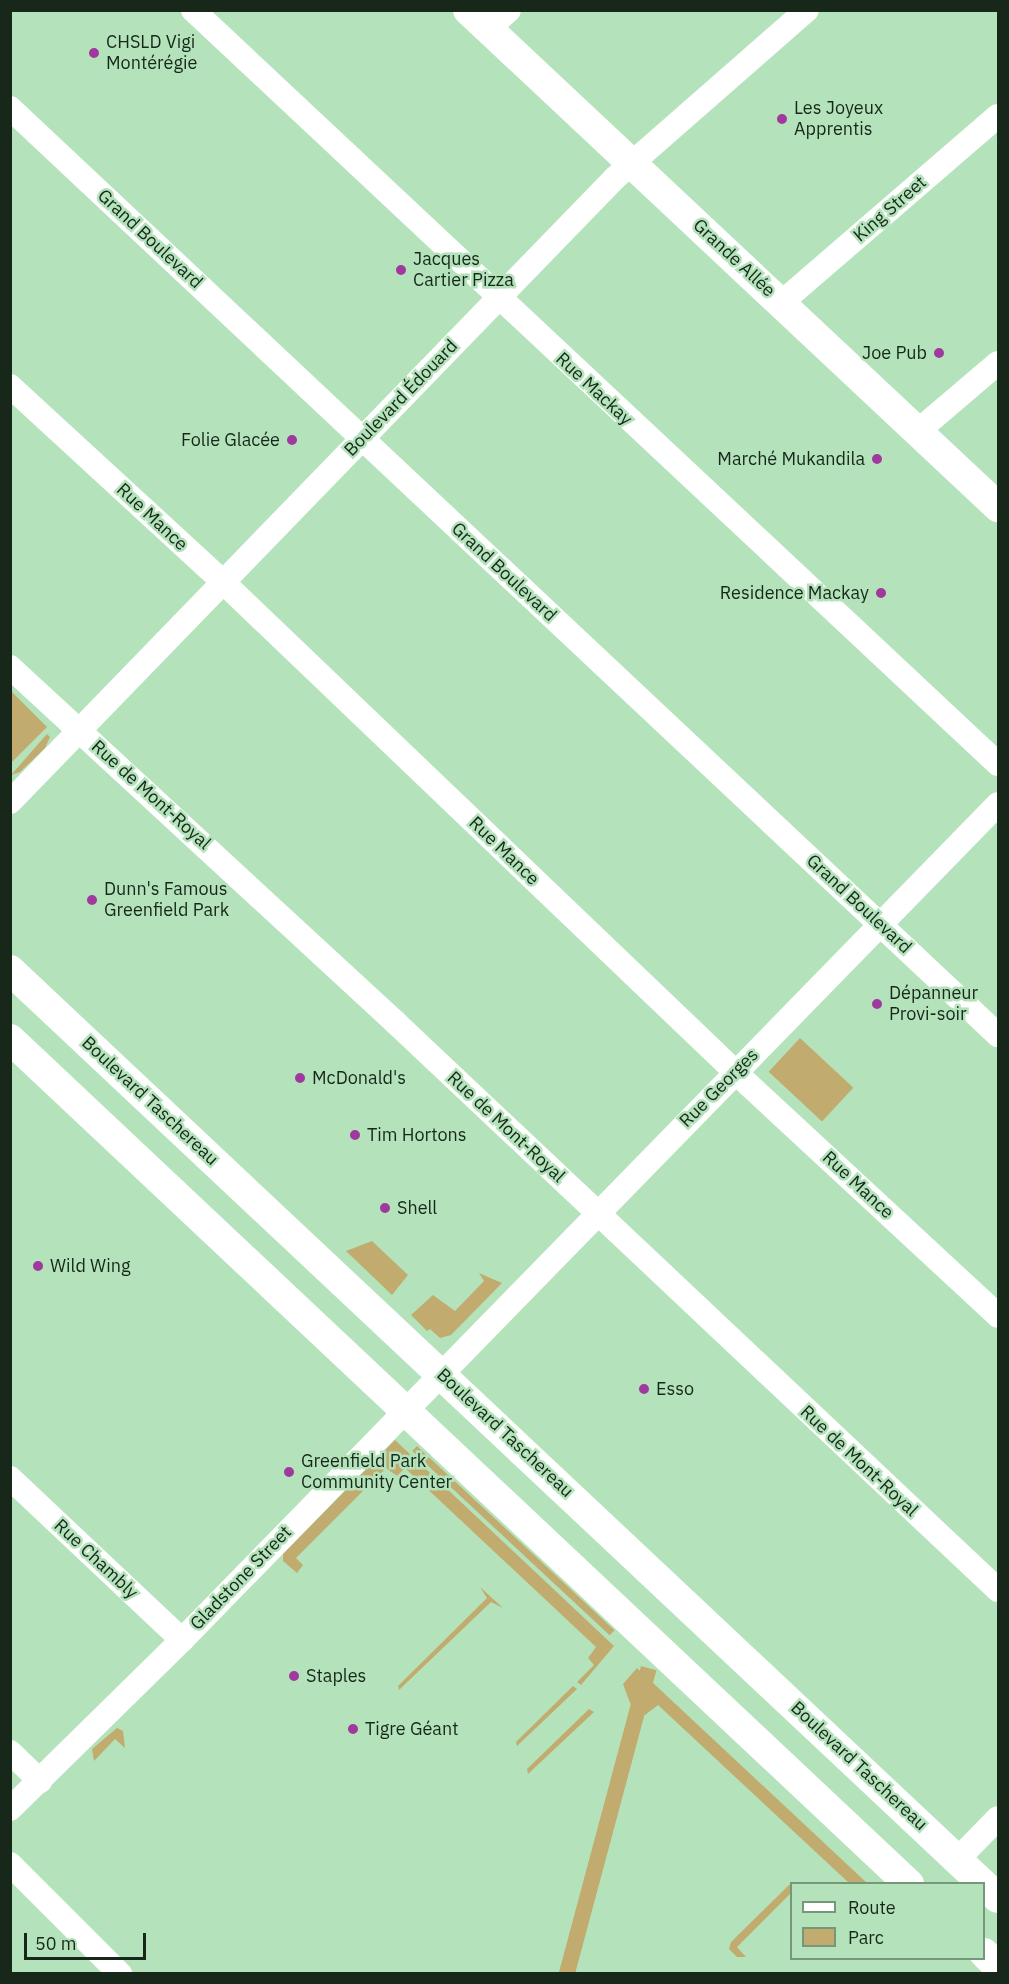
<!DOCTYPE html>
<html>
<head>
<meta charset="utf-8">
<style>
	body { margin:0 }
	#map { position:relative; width:1009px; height:1984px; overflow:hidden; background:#b4e3bb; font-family:"IBM Plex Sans",sans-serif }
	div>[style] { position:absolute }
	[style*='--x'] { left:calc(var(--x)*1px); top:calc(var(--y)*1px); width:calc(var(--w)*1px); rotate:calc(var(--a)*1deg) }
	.green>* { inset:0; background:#c2ab6e; transform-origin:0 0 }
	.minor>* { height:24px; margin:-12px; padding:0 12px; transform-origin:12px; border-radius:12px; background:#fff }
	.major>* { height:30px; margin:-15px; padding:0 15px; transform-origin:15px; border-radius:15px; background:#fff }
	.dots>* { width:16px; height:16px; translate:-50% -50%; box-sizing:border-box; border:3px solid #b4e3bb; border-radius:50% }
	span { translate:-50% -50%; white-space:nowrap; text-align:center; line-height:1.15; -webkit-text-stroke:5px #b4e3bb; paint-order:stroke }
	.poi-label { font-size:18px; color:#17281a }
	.left { translate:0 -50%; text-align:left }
	.right { translate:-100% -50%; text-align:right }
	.street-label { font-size:18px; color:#17281a }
	.frame { position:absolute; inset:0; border:12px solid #17281a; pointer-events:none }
	.legend { position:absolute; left:790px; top:1882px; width:195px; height:78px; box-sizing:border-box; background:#b4e3bb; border:2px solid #75987b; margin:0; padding:8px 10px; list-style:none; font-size:18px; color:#17281a }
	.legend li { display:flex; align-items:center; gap:12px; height:30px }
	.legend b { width:30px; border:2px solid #75987b }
	.scale { position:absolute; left:24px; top:1933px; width:122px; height:27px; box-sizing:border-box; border:3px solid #17281a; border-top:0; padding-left:8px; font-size:18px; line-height:21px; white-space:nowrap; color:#17281a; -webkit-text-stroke:4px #b4e3bb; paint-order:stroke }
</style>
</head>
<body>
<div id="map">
	<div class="green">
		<div style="clip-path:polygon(10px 690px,47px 727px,11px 763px,10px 763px)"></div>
		<div style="clip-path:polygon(47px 734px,50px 737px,45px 748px,20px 772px,11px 775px)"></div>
		<div style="left:800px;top:1038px;width:73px;height:46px;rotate:43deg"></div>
		<div style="clip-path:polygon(372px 1241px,408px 1275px,392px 1295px,346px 1251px)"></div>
		<div style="clip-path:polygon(479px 1273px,502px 1283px,451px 1335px,440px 1338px,430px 1329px,427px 1331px,411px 1315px,433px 1295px,455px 1311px,484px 1281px)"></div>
		<div style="clip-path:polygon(395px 1440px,614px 1646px,581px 1685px,577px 1682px,594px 1665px,588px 1658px,596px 1647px,405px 1468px,397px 1476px,386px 1468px,296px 1558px,303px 1565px,297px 1573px,283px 1561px,283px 1554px)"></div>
		<div style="left:417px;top:1446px;width:270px;height:7px;rotate:43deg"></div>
		<div style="clip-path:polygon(480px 1587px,503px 1608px,491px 1602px,399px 1690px,398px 1686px,487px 1598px)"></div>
		<div style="left:641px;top:1666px;width:16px;height:317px;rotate:15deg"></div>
		<div style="clip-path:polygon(637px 1668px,867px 1883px,849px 1883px,658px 1705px,645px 1715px,630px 1703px,623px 1684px)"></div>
		<div style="clip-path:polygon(573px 1686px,577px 1689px,517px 1746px,516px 1742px)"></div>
		<div style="clip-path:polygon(589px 1709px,594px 1712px,528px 1774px,527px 1769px)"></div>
		<div style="clip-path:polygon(117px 1728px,123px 1731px,125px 1748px,115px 1739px,94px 1761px,92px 1749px)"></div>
		<div style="clip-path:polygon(795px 1882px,799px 1883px,792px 1884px,791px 1893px,737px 1947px,746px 1957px,737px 1957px,729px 1949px,731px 1942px,789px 1885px)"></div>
	</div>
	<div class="minor">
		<div style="--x:193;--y:10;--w:1103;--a:43.13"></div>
		<div style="--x:488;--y:29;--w:28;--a:-42"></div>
		<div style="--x:10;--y:108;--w:1355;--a:43.18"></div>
		<div style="--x:781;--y:303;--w:286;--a:-40.8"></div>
		<div style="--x:10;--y:386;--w:289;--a:42.6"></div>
		<div style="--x:223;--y:582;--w:729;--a:43.72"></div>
		<div style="--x:750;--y:1086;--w:338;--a:42.8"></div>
		<div style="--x:918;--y:431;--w:105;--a:-40.4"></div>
		<div style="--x:10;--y:667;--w:525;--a:42.68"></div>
		<div style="--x:396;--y:1023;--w:827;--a:43.29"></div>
		<div style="--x:10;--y:802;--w:869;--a:-45.89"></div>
		<div style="--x:615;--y:178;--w:255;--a:-41.2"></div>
		<div style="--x:10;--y:1478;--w:236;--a:43.3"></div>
		<div style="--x:10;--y:1752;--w:42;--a:44"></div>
		<div style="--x:10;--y:1809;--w:241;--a:-44.5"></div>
		<div style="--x:182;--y:1640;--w:1168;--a:-45.69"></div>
		<div style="--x:958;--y:1859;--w:57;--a:-45.7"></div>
		<div style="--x:10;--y:1864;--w:156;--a:45"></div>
	</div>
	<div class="major">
		<div style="--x:468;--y:10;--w:727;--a:43.16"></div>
		<div style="--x:10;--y:970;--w:1355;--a:43.21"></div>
		<div style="--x:10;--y:1039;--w:1234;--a:43.23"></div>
		<div style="--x:984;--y:1953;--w:20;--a:45"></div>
	</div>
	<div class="dots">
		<div style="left:94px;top:53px;background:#a0399d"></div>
		<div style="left:782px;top:119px;background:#a0399d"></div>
		<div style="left:401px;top:270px;background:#a0399d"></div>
		<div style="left:939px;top:353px;background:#a0399d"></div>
		<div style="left:292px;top:440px;background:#a0399d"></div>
		<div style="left:877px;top:459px;background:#a0399d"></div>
		<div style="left:881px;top:593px;background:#a0399d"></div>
		<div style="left:92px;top:900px;background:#a0399d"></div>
		<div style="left:877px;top:1004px;background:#a0399d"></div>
		<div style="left:300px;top:1078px;background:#a0399d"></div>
		<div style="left:355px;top:1135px;background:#a0399d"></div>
		<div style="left:385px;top:1208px;background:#a0399d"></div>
		<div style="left:38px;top:1266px;background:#a0399d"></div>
		<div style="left:644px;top:1389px;background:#a0399d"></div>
		<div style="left:289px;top:1472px;background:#a0399d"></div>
		<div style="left:294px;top:1676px;background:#a0399d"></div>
		<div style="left:353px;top:1729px;background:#a0399d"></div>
	</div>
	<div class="poi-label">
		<span class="left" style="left:106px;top:53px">CHSLD Vigi<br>Montérégie</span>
		<span class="left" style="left:794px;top:119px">Les Joyeux<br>Apprentis</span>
		<span class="left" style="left:413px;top:270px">Jacques<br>Cartier Pizza</span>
		<span class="right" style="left:927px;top:353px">Joe Pub</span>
		<span class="right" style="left:280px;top:440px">Folie Glacée</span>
		<span class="right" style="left:865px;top:459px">Marché Mukandila</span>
		<span class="right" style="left:869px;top:593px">Residence Mackay</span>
		<span class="left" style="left:104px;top:900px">Dunn's Famous<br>Greenfield Park</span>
		<span class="left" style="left:889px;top:1004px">Dépanneur<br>Provi-soir</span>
		<span class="left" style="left:312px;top:1078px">McDonald's</span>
		<span class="left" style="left:367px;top:1135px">Tim Hortons</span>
		<span class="left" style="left:397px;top:1208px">Shell</span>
		<span class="left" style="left:50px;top:1266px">Wild Wing</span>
		<span class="left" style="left:656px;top:1389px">Esso</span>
		<span class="left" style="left:301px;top:1472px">Greenfield Park<br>Community Center</span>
		<span class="left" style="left:306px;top:1676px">Staples</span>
		<span class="left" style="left:365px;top:1729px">Tigre Géant</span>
	</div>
	<div class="street-label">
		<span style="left:890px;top:209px;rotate:-41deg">King Street</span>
		<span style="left:150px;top:239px;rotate:43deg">Grand Boulevard</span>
		<span style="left:734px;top:258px;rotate:43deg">Grande Allée</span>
		<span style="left:594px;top:389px;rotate:43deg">Rue Mackay</span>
		<span style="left:401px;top:398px;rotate:-46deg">Boulevard Édouard</span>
		<span style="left:152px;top:517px;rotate:43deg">Rue Mance</span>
		<span style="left:504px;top:572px;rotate:43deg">Grand Boulevard</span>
		<span style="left:151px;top:795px;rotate:42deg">Rue de Mont-Royal</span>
		<span style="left:504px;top:851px;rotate:44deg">Rue Mance</span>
		<span style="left:859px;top:904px;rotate:43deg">Grand Boulevard</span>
		<span style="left:719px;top:1088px;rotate:-45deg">Rue Georges</span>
		<span style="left:150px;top:1101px;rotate:43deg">Boulevard Taschereau</span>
		<span style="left:506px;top:1127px;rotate:43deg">Rue de Mont-Royal</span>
		<span style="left:858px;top:1185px;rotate:43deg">Rue Mance</span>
		<span style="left:505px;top:1433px;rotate:43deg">Boulevard Taschereau</span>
		<span style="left:859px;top:1461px;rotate:43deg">Rue de Mont-Royal</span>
		<span style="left:96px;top:1559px;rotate:43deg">Rue Chambly</span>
		<span style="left:241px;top:1578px;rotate:-46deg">Gladstone Street</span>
		<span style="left:859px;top:1766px;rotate:43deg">Boulevard Taschereau</span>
	</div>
	<div class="frame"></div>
	<ul class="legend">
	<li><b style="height:8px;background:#fff"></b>Route</li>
	<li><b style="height:16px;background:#c2ab6e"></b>Parc</li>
	</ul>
	<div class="scale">50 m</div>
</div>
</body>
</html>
